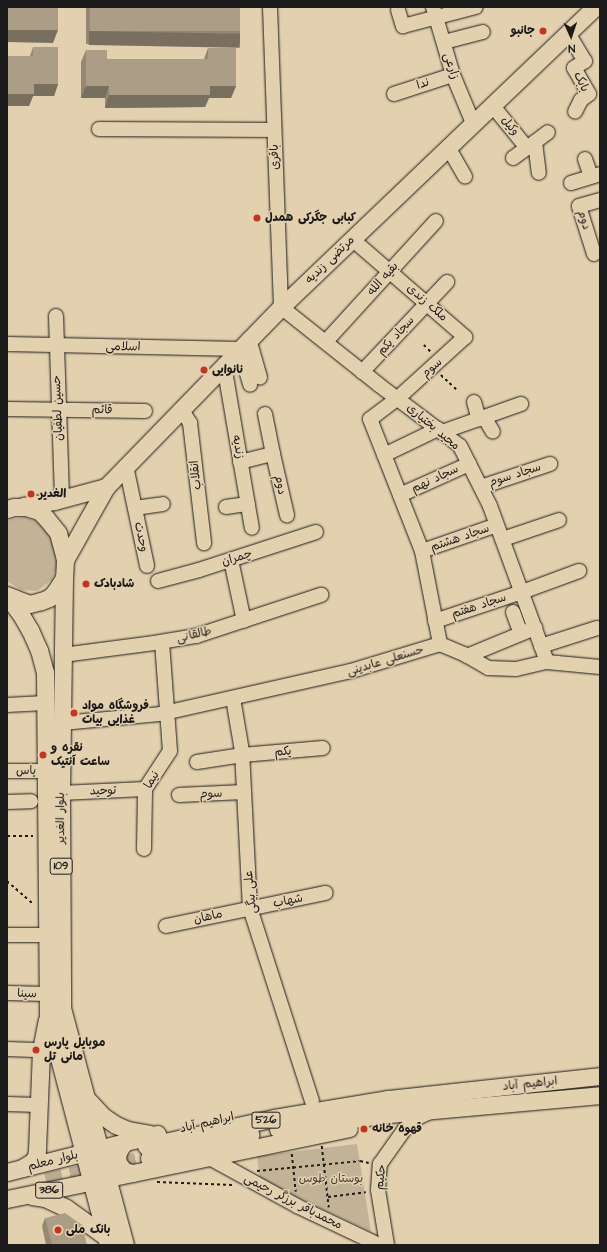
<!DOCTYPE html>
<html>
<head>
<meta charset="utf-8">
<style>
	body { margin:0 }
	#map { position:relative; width:607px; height:1252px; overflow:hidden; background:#e3d0ae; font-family:"Architects Daughter","Playpen Sans Arabic",sans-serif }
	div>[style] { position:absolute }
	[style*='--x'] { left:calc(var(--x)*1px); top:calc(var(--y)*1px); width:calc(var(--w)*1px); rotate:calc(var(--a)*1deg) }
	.green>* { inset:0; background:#c2b296 }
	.major-tunnel>* { height:17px; margin-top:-8.5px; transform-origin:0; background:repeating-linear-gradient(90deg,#bbac91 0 17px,transparent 0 25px) }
	.path>* { height:1.5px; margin-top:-0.75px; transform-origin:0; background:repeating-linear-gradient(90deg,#1c1c1c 0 3px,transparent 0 6px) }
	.roads { filter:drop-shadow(0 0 1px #1c1c1c) drop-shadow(0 0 1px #1c1c1c) }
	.minor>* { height:14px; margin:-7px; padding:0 7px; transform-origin:7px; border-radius:7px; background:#e3d0ae }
	.major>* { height:17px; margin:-8.5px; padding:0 8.5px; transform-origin:8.5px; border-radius:8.5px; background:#e3d0ae }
	.wall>* { inset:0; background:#948873; transform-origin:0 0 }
	.shaded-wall>* { inset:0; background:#786f5e; transform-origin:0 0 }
	.building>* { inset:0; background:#ac9e86; transform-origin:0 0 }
	.dots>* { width:11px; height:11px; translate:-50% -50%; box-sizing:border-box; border:2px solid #e3d0ae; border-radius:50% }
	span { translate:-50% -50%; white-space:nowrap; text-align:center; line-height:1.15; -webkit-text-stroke:3px #e3d0ae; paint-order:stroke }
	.shield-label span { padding:1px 3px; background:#e3d0ae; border:1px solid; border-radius:3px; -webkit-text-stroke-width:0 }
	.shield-label { font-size:11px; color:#1c1c1c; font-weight:700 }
	.poi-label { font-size:12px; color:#1c1c1c; font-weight:700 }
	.right { translate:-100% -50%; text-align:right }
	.left { translate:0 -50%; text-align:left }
	.street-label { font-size:12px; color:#1c1c1c }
	.park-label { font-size:12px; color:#46423a }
	.frame { position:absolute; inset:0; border:8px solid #1c1c1c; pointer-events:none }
	.north { position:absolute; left:551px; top:16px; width:40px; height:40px; -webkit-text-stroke:3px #e3d0ae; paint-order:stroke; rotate:177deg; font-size:11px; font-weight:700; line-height:16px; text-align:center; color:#1c1c1c }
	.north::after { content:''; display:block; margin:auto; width:14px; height:18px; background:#1c1c1c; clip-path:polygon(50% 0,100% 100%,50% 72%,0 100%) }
</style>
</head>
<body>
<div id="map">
	<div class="green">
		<div style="clip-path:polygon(23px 517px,37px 521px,50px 535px,59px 558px,53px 579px,37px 591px,21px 590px,7px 581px,7px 520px)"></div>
		<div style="clip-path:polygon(357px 1144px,371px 1232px,260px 1180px,257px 1156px)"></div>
	</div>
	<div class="major-tunnel">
		<div style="--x:46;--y:1181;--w:106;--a:-12.6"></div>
	</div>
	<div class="path">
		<div style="--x:424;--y:345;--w:10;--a:45"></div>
		<div style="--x:441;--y:375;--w:21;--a:43"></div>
		<div style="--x:7;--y:836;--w:26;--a:0"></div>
		<div style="--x:7;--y:881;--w:35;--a:41"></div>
		<div style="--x:322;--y:1146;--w:62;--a:83.6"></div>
		<div style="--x:292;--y:1154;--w:38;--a:84"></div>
		<div style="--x:257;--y:1171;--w:103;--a:-5.5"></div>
		<div style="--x:360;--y:1161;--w:9;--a:13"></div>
		<div style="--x:157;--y:1182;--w:76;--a:2.3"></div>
		<div style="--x:328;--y:1197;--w:38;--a:-7"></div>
	</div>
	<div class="roads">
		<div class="minor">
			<div style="--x:270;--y:7;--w:300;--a:87.9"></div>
			<div style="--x:281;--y:307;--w:125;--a:38.5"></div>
			<div style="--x:379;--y:385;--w:101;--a:37"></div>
			<div style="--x:460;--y:446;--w:67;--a:63.4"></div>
			<div style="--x:490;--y:506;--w:166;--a:69.9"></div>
			<div style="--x:433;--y:7;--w:71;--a:73.6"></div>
			<div style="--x:453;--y:75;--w:52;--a:67.4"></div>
			<div style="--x:398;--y:10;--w:17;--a:73"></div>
			<div style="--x:403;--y:26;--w:75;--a:-14.6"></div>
			<div style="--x:568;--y:33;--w:33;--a:59"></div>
			<div style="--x:585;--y:61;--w:13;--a:148"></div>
			<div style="--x:574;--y:68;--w:30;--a:60"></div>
			<div style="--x:589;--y:94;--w:10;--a:143"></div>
			<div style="--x:581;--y:100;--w:13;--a:117"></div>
			<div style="--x:444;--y:42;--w:40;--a:-14.4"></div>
			<div style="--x:394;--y:94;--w:62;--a:-17.9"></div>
			<div style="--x:492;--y:105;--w:55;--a:50.9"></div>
			<div style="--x:527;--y:148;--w:26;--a:-37"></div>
			<div style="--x:99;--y:129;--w:175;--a:0.3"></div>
			<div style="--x:535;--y:142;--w:31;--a:83"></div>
			<div style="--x:448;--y:147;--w:34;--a:60"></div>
			<div style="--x:513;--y:158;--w:17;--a:-36"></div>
			<div style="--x:585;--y:159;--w:18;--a:71"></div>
			<div style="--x:571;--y:183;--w:30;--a:-17"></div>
			<div style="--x:352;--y:239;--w:150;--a:40.9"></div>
			<div style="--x:465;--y:337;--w:91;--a:137.7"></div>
			<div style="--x:398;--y:398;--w:35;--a:143"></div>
			<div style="--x:370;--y:419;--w:142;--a:68.5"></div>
			<div style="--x:422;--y:551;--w:95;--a:79"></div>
			<div style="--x:594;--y:254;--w:50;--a:-107.4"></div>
			<div style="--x:579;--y:206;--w:22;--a:-16"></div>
			<div style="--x:56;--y:316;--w:183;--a:88.1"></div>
			<div style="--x:330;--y:337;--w:157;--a:-47.6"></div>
			<div style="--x:249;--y:339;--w:40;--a:74"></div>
			<div style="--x:7;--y:344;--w:233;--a:1.2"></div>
			<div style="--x:240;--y:349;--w:37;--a:74"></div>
			<div style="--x:224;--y:365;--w:165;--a:80.3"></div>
			<div style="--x:362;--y:372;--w:124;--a:-46.6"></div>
			<div style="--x:474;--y:402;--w:18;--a:74"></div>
			<div style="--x:7;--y:409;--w:138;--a:0.8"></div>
			<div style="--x:181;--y:409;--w:17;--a:57"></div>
			<div style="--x:190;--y:423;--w:121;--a:83.3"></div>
			<div style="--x:265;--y:414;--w:41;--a:78.7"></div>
			<div style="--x:484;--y:417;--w:17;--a:59"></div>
			<div style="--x:442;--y:432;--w:84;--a:-19.5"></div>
			<div style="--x:384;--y:455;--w:60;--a:-25.7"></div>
			<div style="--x:240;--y:462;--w:34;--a:-14"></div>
			<div style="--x:273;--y:454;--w:63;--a:77.1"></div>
			<div style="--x:126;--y:466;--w:102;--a:78.1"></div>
			<div style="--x:481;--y:487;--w:73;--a:-18.4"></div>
			<div style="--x:400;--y:495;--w:76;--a:-24.2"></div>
			<div style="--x:226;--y:507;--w:22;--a:-8"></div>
			<div style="--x:135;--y:508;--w:28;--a:-8"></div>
			<div style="--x:503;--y:539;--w:59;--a:-18.7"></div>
			<div style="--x:422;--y:551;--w:79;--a:-19.1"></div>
			<div style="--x:231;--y:560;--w:62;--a:78"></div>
			<div style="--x:158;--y:581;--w:42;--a:-15"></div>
			<div style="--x:199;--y:570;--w:123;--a:-18"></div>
			<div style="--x:513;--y:612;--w:23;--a:70"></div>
			<div style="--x:435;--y:621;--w:92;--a:-18.4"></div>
			<div style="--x:522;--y:592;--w:61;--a:-20.2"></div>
			<div style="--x:440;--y:644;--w:26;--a:23"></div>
			<div style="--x:464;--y:654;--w:28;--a:30"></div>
			<div style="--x:488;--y:668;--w:28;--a:2"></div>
			<div style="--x:516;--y:669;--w:32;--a:-13"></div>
			<div style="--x:547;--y:662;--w:53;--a:5.4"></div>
			<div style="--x:541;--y:646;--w:59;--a:-17.8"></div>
			<div style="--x:63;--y:655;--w:92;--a:-7.5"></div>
			<div style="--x:154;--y:643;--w:43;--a:-9.5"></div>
			<div style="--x:196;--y:636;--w:132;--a:-18.2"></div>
			<div style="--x:467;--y:656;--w:74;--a:-22.4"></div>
			<div style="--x:233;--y:698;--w:54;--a:80.4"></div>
			<div style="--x:242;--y:751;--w:157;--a:87.1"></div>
			<div style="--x:250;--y:908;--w:203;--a:72.2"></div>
			<div style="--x:7;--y:705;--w:38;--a:-3"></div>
			<div style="--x:62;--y:723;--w:98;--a:-5.2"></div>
			<div style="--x:160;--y:714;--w:196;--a:-12.7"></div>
			<div style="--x:351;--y:671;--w:93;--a:-16.9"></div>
			<div style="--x:197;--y:762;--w:46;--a:-8.8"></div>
			<div style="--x:242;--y:755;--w:81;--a:-4.9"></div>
			<div style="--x:7;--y:771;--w:39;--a:0"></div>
			<div style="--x:61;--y:793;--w:84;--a:-2.7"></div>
			<div style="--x:179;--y:795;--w:65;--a:-2.6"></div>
			<div style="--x:7;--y:802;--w:24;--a:-2"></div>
			<div style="--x:144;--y:849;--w:60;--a:-89"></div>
			<div style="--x:145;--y:789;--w:45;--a:-56.7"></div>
			<div style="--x:170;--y:751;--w:109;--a:-94.2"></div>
			<div style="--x:166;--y:926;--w:163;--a:-11.7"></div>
			<div style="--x:7;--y:935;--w:40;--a:0"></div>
			<div style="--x:7;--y:993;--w:40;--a:1.4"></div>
			<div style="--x:7;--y:1049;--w:34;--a:2"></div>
			<div style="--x:7;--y:1104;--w:32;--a:2"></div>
			<div style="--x:208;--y:1157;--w:102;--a:28.8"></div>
			<div style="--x:297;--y:1206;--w:91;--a:25.4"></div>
			<div style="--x:387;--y:1245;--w:56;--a:-99.3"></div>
			<div style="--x:378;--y:1190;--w:26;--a:-86"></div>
			<div style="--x:380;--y:1164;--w:42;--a:-54.8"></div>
			<div style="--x:404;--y:1130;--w:18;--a:-43"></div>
			<div style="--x:417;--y:1118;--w:17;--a:-25"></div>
		</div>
		<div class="major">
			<div style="--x:23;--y:506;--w:31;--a:-9"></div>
			<div style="--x:54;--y:501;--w:54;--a:-15.1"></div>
			<div style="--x:7;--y:509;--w:7;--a:-16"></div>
			<div style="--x:14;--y:507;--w:12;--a:0"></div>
			<div style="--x:26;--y:507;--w:14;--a:17"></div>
			<div style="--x:39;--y:511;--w:10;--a:45"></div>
			<div style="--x:46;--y:518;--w:19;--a:51"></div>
			<div style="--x:58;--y:533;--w:28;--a:75"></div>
			<div style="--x:65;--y:560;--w:18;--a:93"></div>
			<div style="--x:64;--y:578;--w:17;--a:123"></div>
			<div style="--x:55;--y:592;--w:8;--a:135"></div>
			<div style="--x:49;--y:598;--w:9;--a:159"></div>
			<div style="--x:41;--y:601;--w:12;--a:166"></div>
			<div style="--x:29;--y:604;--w:24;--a:-158"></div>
			<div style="--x:65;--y:560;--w:84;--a:-60.7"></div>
			<div style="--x:106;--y:487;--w:251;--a:-45.8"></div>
			<div style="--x:281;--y:307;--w:434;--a:-43.7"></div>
			<div style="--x:64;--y:578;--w:215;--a:90.8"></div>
			<div style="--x:61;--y:793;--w:215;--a:89.7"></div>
			<div style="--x:62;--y:1008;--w:245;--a:75.1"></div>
			<div style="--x:7;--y:596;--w:21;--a:53"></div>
			<div style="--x:20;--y:613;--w:20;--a:60"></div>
			<div style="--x:30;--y:630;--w:22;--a:66"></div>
			<div style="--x:39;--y:650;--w:23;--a:75"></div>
			<div style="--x:45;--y:672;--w:344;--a:89.5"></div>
			<div style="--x:48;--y:1016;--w:237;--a:75.3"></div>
			<div style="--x:86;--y:1098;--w:26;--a:47"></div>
			<div style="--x:104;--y:1117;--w:14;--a:34"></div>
			<div style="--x:116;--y:1125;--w:13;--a:23"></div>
			<div style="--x:128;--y:1130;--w:22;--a:10"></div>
			<div style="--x:278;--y:1129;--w:112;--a:-7.7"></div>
			<div style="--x:389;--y:1114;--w:212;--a:-5.1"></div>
			<div style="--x:124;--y:1143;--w:9;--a:126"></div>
			<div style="--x:119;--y:1150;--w:6;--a:108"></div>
			<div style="--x:117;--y:1156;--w:7;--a:82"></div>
			<div style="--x:118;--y:1163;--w:10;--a:53"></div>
			<div style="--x:124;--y:1171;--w:9;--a:13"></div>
			<div style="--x:146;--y:1146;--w:131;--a:-12.3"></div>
			<div style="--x:274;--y:1118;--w:116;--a:-9.5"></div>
			<div style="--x:388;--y:1099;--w:213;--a:-6.2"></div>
			<div style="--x:149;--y:1158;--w:104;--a:-12.8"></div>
			<div style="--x:22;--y:1168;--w:12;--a:-31"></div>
			<div style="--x:32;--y:1162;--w:6;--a:-51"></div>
			<div style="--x:36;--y:1157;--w:7;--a:-82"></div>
			<div style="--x:37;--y:1150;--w:100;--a:-87.7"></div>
			<div style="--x:41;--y:1050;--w:31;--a:-79"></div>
			<div style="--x:7;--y:1172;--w:155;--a:-14.2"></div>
			<div style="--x:32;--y:1196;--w:13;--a:9"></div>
			<div style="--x:45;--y:1198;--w:23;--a:25"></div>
			<div style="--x:66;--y:1208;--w:48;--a:35.7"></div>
			<div style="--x:7;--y:1199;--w:349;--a:-11.7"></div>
		</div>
	</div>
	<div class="wall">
		<div style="left:86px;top:7px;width:154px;height:37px"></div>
		<div style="clip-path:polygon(33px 47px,58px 84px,54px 96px,33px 96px,29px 106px,30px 56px)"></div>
		<div style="clip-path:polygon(208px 48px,236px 86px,231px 98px,209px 98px,205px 107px,105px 108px,105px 98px,81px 98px,81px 62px,86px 50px,107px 59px,204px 59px)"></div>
		<div style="clip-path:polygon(45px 1218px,87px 1245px,46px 1245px,42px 1226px)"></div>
	</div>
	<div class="shaded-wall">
		<div style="clip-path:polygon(7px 30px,58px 30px,53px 43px,7px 42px)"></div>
		<div style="left:89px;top:31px;width:151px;height:14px;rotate:1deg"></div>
		<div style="clip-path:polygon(34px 84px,58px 84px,54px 96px,33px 96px,29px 106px,7px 106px,7px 94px)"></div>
		<div style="clip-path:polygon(86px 86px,109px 86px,105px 98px,81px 98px)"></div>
		<div style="clip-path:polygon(210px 86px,236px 86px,231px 98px,209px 98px,205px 107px,105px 108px,109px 95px)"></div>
	</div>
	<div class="building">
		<div style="left:7px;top:7px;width:51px;height:23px"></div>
		<div style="left:90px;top:7px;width:150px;height:24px"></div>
		<div style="clip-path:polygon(33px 47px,58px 47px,58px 84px,34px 84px,34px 94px,7px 94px,7px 56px,33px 56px)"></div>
		<div style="clip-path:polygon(208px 48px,236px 48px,236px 86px,210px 86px,210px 95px,109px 95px,109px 86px,86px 86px,86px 50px,107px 50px,107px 59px,208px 59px)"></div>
		<div style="clip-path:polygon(65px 1213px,82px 1225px,87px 1245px,52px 1245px,45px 1218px)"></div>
	</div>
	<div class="dots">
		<div style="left:543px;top:31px;background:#c8321e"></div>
		<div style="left:257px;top:218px;background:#c8321e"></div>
		<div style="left:204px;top:370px;background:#c8321e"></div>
		<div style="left:31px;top:494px;background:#c8321e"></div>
		<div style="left:86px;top:584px;background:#c8321e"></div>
		<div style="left:74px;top:713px;background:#c8321e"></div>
		<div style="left:43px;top:755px;background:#c8321e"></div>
		<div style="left:36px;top:1050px;background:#c8321e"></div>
		<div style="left:364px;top:1129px;background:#c8321e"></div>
		<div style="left:58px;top:1230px;background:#c8321e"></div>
	</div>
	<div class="shield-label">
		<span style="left:61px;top:866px">109</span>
		<span style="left:266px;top:1120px">526</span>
		<span style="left:49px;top:1190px">386</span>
	</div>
	<div class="poi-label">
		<span class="right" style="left:535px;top:31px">جانبو</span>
		<span class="left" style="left:265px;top:218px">کبابی جگرکی همدل</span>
		<span class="left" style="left:212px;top:370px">نانوایی</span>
		<span class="left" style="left:39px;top:494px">الغدیر</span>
		<span class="left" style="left:94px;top:584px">شادبادک</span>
		<span class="left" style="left:82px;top:713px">فروشگاه مواد<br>غذایی بیات</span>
		<span class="left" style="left:51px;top:755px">نقره و<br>ساعت آنتیک</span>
		<span class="left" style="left:44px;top:1050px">موبایل پارس<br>مانی تل</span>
		<span class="left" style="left:372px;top:1129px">قهوه خانه</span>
		<span class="left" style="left:66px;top:1230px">بانک ملی</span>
	</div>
	<div class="street-label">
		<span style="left:451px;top:66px;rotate:72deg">زارعی</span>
		<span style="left:581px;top:82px;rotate:64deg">بابک</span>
		<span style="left:423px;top:84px;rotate:-18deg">ندا</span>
		<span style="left:510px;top:126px;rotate:50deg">وکیل</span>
		<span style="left:275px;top:157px;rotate:-92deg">باقری</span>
		<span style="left:584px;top:220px;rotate:75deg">دوم</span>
		<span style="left:330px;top:260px;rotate:-44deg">مرتضی زندیه</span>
		<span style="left:383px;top:279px;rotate:-48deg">بقیه الله</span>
		<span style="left:427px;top:303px;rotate:41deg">ملک زندی</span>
		<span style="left:396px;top:336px;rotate:-47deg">سجاد یکم</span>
		<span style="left:123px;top:347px;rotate:1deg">اسلامی</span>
		<span style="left:432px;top:368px;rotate:-42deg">سوم</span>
		<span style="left:58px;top:408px;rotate:-92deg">حسین لطفیان</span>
		<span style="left:102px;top:410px;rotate:1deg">قائم</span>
		<span style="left:433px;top:427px;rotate:40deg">مجید بختیاری</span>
		<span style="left:238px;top:447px;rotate:80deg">زندیه</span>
		<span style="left:196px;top:475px;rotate:-96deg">انقلاب</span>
		<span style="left:515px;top:475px;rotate:-18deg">سجاد سوم</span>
		<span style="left:435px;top:479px;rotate:-25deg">سجاد نهم</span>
		<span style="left:280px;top:485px;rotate:78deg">دوم</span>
		<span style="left:141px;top:537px;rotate:78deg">وحدت</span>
		<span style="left:460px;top:538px;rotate:-19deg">سجاد هشتم</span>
		<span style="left:237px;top:558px;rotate:-17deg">چمران</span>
		<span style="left:479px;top:606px;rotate:-18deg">سجاد هفتم</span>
		<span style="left:194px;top:635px;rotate:-14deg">طالقانی</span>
		<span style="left:385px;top:661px;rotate:-17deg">حسنعلی عابدینی</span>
		<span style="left:283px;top:752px;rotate:-5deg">یکم</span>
		<span style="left:26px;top:771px;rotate:-1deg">یاس</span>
		<span style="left:152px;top:780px;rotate:-60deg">نیما</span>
		<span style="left:103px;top:791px;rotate:-2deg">توحید</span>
		<span style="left:211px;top:794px;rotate:-2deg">سوم</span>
		<span style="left:61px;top:818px;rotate:-90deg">بلوار الغدیر</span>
		<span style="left:251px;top:892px;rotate:-96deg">علی بیگی</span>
		<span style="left:288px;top:901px;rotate:-11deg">شهاب</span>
		<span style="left:208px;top:917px;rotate:-12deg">ماهان</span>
		<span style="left:27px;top:994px;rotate:2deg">سینا</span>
		<span style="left:530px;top:1084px;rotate:-6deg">ابراهیم آباد</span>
		<span style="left:207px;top:1123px;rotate:-13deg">ابراهیم آباد</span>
		<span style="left:53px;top:1161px;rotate:-14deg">بلوار معلم</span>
		<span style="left:381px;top:1177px;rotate:-83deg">حکیم</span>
		<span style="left:293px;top:1202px;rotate:27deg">محمدباقر برزگر رحیمی</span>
	</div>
	<div class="park-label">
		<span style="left:331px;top:1179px">بوستان طوس</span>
	</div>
	<div class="frame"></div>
	<div class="north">N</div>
</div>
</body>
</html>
